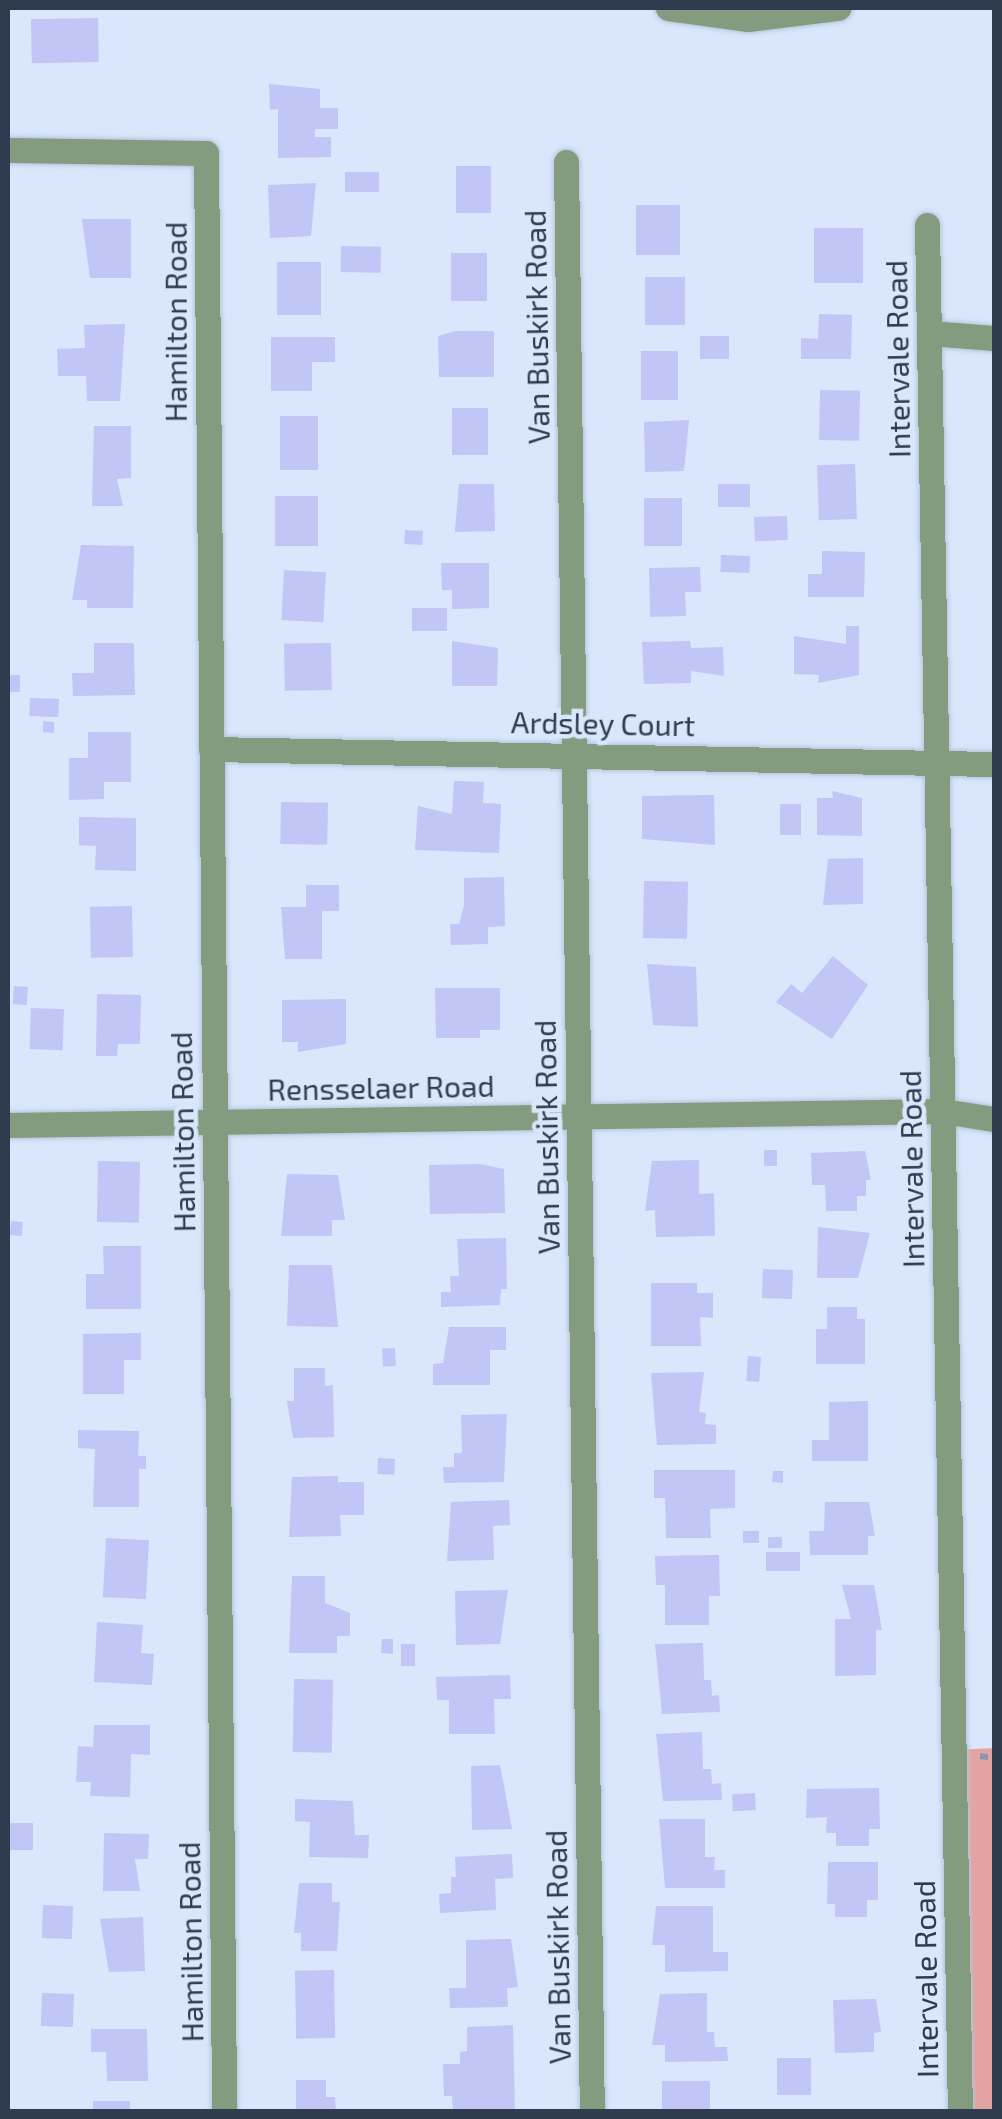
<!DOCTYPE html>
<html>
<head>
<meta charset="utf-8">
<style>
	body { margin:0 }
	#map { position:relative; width:1002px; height:2119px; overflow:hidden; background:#d9e6fb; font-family:"Exo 2",sans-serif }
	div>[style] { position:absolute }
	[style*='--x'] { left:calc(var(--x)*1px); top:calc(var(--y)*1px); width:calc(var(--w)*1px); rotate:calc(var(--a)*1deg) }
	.green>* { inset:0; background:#e5a2a2 }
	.building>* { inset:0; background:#c0c6f6; transform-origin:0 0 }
	.path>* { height:6px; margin-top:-3px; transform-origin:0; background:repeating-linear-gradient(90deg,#8996ab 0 8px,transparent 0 16px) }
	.roads { filter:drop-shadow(0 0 2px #b7c4d9) drop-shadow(0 0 2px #b7c4d9) }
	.minor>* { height:25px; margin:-12.5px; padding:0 12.5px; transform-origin:12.5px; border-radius:12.5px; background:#839b7e }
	span { translate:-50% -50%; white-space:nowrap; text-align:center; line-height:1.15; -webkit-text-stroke:9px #d9e6fb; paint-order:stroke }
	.street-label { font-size:30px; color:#2f3c50 }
	.frame { position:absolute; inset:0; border:10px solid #2f3c50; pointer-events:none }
</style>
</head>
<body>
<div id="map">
	<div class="green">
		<div style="clip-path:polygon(994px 1748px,994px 2111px,960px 2111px,953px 1750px)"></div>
	</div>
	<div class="building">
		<div style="left:98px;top:18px;width:44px;height:67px;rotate:89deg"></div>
		<div style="clip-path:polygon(269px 84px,320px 89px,320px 108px,338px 108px,338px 129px,315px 129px,315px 137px,331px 137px,331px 157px,278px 158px,278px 109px,270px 110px)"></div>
		<div style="left:456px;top:166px;width:35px;height:47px"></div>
		<div style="left:345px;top:172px;width:34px;height:20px"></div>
		<div style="clip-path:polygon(316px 183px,311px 236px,270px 238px,268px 185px)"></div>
		<div style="left:680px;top:205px;width:50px;height:44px;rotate:90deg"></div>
		<div style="clip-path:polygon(82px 219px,131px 219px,131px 278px,90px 278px)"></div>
		<div style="left:814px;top:228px;width:49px;height:55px"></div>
		<div style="left:341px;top:246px;width:40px;height:26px;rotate:1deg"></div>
		<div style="left:487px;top:253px;width:48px;height:36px;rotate:90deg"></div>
		<div style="left:277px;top:262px;width:44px;height:53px"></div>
		<div style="left:645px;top:277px;width:40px;height:48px"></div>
		<div style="clip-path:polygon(819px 314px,852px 315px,851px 359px,801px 359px,801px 338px,818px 339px)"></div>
		<div style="clip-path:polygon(125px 324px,120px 401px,87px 401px,86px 376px,58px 376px,57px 349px,85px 348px,84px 325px)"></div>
		<div style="clip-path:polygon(456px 331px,494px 331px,494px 377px,439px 377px,438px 336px)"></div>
		<div style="left:700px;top:336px;width:29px;height:23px"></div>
		<div style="clip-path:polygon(271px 337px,335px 337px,335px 362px,312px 362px,312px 391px,271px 391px)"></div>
		<div style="left:641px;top:351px;width:37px;height:49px"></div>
		<div style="left:820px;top:390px;width:40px;height:50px;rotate:1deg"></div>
		<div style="left:452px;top:408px;width:36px;height:47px"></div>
		<div style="left:280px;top:416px;width:38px;height:54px"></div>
		<div style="clip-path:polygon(689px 420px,684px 471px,645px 472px,644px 422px)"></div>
		<div style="clip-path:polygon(94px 426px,131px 426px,131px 478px,117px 479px,123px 506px,92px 506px)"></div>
		<div style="left:855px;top:464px;width:55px;height:38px;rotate:88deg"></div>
		<div style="clip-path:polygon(459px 484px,494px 484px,495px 531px,455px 532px)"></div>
		<div style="left:718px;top:484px;width:32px;height:23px"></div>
		<div style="left:275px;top:496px;width:43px;height:50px"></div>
		<div style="left:682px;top:498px;width:48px;height:38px;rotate:90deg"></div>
		<div style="left:787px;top:516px;width:24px;height:33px;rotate:88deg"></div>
		<div style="left:405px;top:530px;width:18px;height:14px;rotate:3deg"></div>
		<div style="clip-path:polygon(81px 545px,134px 546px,133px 608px,87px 608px,87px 600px,72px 600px)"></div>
		<div style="clip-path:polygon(822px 551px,865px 552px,864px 597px,808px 597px,808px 574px,822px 574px)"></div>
		<div style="left:721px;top:555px;width:29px;height:17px;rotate:2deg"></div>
		<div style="clip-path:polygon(441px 563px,489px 563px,489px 608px,452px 609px,452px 590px,442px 590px)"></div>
		<div style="clip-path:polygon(700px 567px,701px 592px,685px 592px,686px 616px,650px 617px,649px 568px)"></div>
		<div style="left:284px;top:570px;width:42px;height:50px;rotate:3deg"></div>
		<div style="left:412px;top:608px;width:35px;height:23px"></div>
		<div style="clip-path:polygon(846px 626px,859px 626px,859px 675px,818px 683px,819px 675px,794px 674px,794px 636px,846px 644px)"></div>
		<div style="clip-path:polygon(452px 641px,498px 648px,497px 686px,452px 686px)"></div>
		<div style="clip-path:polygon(690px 641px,691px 648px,723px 647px,724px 676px,691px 671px,691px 683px,644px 684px,642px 642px)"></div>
		<div style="clip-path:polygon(94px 643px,134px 643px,135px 695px,73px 696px,72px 673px,94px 673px)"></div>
		<div style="left:331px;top:643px;width:47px;height:47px;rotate:89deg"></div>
		<div style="left:8px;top:675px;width:12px;height:17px"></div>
		<div style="left:30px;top:698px;width:29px;height:18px;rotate:2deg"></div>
		<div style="clip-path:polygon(43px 721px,54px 722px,54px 733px,43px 732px)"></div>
		<div style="clip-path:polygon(88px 732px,131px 732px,131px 782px,104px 782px,104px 799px,69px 800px,69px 758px,88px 758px)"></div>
		<div style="clip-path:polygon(454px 781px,484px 782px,483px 803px,501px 804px,499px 853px,415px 850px,418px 806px,452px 814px)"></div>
		<div style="clip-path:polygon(832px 791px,862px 798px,862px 836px,817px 835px,817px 798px,833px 798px)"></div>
		<div style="clip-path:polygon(714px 795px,715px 845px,642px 839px,642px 796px)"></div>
		<div style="left:281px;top:802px;width:47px;height:42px;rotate:1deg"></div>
		<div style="left:780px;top:804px;width:21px;height:31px"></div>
		<div style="clip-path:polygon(79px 817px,136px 818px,136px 871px,95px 870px,96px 846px,79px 845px)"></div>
		<div style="clip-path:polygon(863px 858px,863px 904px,823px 905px,828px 859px)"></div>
		<div style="clip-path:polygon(504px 877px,505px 926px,488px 927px,488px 944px,451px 945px,450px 924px,459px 924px,464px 906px,464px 878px)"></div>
		<div style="left:644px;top:881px;width:44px;height:57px;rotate:1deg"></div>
		<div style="clip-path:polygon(306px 885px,339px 885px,339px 911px,322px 911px,322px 959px,285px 959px,281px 907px,306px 907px)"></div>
		<div style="left:132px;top:906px;width:51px;height:42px;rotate:89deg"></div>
		<div style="clip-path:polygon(833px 956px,868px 985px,832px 1039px,776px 1002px,791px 984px,802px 993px)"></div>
		<div style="clip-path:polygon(647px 964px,696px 967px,698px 1027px,653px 1025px)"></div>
		<div style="left:14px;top:986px;width:14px;height:18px;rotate:4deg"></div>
		<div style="clip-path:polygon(435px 988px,500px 988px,500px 1030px,480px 1030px,480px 1038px,436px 1038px)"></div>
		<div style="clip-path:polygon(97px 994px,141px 995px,140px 1044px,118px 1044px,117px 1056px,96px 1056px)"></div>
		<div style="clip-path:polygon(346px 999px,346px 1044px,298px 1052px,298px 1042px,282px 1042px,282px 1000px)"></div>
		<div style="left:31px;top:1008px;width:33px;height:41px;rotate:2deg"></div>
		<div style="left:764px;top:1150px;width:13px;height:16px"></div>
		<div style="clip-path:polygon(865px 1151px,871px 1180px,866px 1180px,866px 1196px,857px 1196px,857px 1211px,826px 1211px,825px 1185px,812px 1185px,811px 1153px)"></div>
		<div style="clip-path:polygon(699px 1160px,699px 1194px,714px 1193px,715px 1236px,656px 1237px,655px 1210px,645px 1211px,652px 1161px)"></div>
		<div style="left:98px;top:1161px;width:42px;height:61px;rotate:1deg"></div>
		<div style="clip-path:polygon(480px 1164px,504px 1169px,505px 1213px,430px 1214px,429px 1165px)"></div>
		<div style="clip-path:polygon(287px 1174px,338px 1175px,345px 1220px,332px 1220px,332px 1236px,281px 1236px)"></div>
		<div style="left:11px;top:1221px;width:12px;height:14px;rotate:5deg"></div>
		<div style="clip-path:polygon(818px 1227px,870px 1233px,858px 1278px,817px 1278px)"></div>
		<div style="clip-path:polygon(506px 1238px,507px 1289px,501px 1289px,500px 1305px,441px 1307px,441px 1292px,451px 1292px,450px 1276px,459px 1276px,457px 1239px)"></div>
		<div style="clip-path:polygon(103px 1246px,141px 1246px,141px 1309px,86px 1309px,86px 1274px,104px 1274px)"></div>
		<div style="clip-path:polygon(289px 1265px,332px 1265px,338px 1327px,287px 1326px)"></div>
		<div style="left:763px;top:1269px;width:30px;height:29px;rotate:2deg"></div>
		<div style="clip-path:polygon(651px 1283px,697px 1283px,697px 1293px,713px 1293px,713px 1318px,700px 1317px,701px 1346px,651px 1346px)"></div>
		<div style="clip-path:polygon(827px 1307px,857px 1307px,857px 1319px,865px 1319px,865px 1364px,816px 1364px,816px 1329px,827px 1329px)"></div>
		<div style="clip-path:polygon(449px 1327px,506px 1327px,506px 1350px,490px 1350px,490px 1385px,433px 1385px,433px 1364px,443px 1363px)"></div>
		<div style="clip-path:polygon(141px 1333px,141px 1360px,124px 1360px,124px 1394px,83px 1394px,83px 1334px)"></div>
		<div style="left:395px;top:1348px;width:18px;height:13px;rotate:87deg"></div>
		<div style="left:748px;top:1356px;width:13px;height:25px;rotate:4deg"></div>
		<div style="clip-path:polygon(294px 1368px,325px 1368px,325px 1386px,333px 1385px,334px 1437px,293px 1438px,287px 1401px,294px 1401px)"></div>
		<div style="clip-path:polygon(704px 1372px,699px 1412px,706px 1413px,705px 1424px,716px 1425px,716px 1444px,657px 1445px,651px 1373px)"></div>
		<div style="clip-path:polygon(868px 1401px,868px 1461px,812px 1461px,812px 1440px,829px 1440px,829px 1402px)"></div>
		<div style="clip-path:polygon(507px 1414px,504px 1482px,444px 1483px,443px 1467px,454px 1467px,454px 1453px,462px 1453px,461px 1415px)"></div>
		<div style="clip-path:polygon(78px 1430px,139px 1431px,138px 1456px,146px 1456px,146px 1469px,139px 1469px,139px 1507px,93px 1507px,95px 1449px,78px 1448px)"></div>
		<div style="left:378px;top:1458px;width:17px;height:16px;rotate:3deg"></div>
		<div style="clip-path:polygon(654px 1470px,735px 1470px,735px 1508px,710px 1509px,711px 1538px,666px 1538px,665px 1498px,654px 1498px)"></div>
		<div style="clip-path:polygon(773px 1471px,783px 1471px,783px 1483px,772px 1482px)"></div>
		<div style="clip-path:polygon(338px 1476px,338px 1482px,364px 1482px,364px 1515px,340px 1515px,341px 1536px,289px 1537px,292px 1477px)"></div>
		<div style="clip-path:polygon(509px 1500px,510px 1525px,493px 1526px,494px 1560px,447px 1561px,451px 1502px)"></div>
		<div style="clip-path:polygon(825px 1502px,869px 1502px,875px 1536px,868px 1536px,868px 1555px,810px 1555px,809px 1531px,824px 1531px)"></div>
		<div style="left:743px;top:1531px;width:16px;height:12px"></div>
		<div style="left:768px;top:1537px;width:14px;height:11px"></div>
		<div style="left:106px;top:1538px;width:43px;height:59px;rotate:3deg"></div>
		<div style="left:766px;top:1552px;width:34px;height:19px"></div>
		<div style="clip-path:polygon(719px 1555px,720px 1596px,709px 1596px,709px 1625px,665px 1625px,665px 1585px,656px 1585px,655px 1556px)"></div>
		<div style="clip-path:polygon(292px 1576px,325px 1576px,325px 1603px,350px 1613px,350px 1636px,337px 1636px,337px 1653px,289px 1653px)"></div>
		<div style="clip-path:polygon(842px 1585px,874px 1585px,882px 1630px,876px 1630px,876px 1675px,835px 1676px,835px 1619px,851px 1619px)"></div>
		<div style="clip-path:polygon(508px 1590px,500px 1644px,456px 1645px,455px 1591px)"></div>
		<div style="clip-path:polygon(97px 1622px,143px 1625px,141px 1653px,154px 1654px,152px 1685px,94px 1682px)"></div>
		<div style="clip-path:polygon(382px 1639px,393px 1639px,393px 1654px,381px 1653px)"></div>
		<div style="clip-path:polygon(703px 1643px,704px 1680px,711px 1680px,712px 1696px,719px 1695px,720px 1712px,662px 1714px,655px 1644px)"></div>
		<div style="left:401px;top:1644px;width:14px;height:22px"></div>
		<div style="clip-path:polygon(510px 1675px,511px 1699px,494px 1699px,495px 1734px,449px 1734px,449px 1700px,437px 1700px,436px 1677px)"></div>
		<div style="left:294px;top:1679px;width:39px;height:73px;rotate:1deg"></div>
		<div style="clip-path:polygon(94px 1725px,150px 1725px,150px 1755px,131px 1754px,130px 1797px,90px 1796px,91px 1782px,76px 1782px,78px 1746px,93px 1747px)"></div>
		<div style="clip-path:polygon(702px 1732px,703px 1769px,711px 1769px,712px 1784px,721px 1783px,722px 1800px,663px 1801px,656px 1734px)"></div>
		<div style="clip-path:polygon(500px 1765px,512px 1829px,472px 1830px,471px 1766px)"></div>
		<div style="clip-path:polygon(879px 1788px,880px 1829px,869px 1829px,869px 1846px,836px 1846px,836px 1833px,826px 1833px,827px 1817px,806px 1818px,807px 1789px)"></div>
		<div style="left:755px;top:1793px;width:17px;height:23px;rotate:87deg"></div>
		<div style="clip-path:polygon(295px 1799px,353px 1801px,355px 1835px,369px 1835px,368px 1858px,309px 1857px,310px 1822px,295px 1821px)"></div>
		<div style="clip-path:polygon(659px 1819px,705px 1819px,705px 1857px,715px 1857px,714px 1870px,725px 1870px,725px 1888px,665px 1888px)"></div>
		<div style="left:8px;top:1823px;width:25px;height:27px"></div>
		<div style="clip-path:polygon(104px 1833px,149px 1834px,148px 1859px,135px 1859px,140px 1891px,103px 1891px)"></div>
		<div style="clip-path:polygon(512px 1854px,513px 1878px,495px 1879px,496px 1910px,440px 1913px,439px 1894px,451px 1893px,451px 1877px,456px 1877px,455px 1857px)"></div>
		<div style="clip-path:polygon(828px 1862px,878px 1862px,878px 1900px,867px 1900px,867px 1917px,835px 1917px,835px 1904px,827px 1904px)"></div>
		<div style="clip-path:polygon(299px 1883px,332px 1883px,332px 1902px,340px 1902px,337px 1951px,301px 1951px,301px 1933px,294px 1933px)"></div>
		<div style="left:43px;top:1905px;width:30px;height:33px;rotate:2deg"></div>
		<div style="clip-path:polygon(656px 1906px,713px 1906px,713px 1952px,728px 1952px,728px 1971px,665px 1972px,665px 1945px,652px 1945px)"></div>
		<div style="clip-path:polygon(143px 1917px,145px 1971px,109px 1972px,100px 1919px)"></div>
		<div style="clip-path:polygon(511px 1939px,518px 1987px,507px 1988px,508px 2007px,450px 2008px,449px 1988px,466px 1988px,466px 1940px)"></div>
		<div style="left:334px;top:1970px;width:68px;height:39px;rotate:89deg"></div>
		<div style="left:42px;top:1993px;width:32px;height:33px;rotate:2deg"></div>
		<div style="clip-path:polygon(707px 1993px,707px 2032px,714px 2032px,715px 2047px,727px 2047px,728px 2061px,665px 2062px,665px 2045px,652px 2045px,660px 1994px)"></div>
		<div style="clip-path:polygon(876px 1999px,881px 2032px,874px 2033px,874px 2052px,835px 2053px,833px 2000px)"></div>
		<div style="clip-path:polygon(513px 2025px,515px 2112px,453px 2112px,452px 2096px,444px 2096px,443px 2064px,460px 2064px,460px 2052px,467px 2051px,467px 2027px)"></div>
		<div style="clip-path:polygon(91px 2029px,147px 2029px,148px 2081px,107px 2081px,106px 2052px,91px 2052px)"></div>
		<div style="left:777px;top:2058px;width:34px;height:37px"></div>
		<div style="clip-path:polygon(296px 2080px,326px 2080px,326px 2097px,335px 2097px,336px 2112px,296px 2112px)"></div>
		<div style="left:662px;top:2081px;width:48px;height:31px"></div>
		<div style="left:93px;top:2101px;width:37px;height:11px"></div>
	</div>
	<div class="path">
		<div style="--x:980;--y:1756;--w:14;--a:8"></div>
	</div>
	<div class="roads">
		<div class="minor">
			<div style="--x:668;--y:8;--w:81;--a:7.8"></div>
			<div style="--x:748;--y:19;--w:91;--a:-7"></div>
			<div style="--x:8;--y:150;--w:198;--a:0.9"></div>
			<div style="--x:206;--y:153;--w:1959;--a:89.47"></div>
			<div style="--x:566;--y:162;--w:1950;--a:89.24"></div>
			<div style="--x:927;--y:225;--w:1887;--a:89"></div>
			<div style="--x:929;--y:333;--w:65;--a:4.4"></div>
			<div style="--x:211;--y:749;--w:783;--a:1.1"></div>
			<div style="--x:8;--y:1125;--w:935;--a:-0.86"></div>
			<div style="--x:943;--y:1111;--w:52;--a:8.9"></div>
		</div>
	</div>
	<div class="street-label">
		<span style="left:175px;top:322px;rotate:-90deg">Hamilton Road</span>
		<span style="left:536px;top:327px;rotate:-91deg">Van Buskirk Road</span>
		<span style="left:897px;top:359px;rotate:-91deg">Intervale Road</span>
		<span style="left:603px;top:723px;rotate:1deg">Ardsley Court</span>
		<span style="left:381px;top:1087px;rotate:-1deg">Rensselaer Road</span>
		<span style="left:182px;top:1132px;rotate:-91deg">Hamilton Road</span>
		<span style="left:546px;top:1137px;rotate:-91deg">Van Buskirk Road</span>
		<span style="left:911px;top:1169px;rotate:-91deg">Intervale Road</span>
		<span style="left:190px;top:1942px;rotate:-91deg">Hamilton Road</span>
		<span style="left:557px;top:1947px;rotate:-91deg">Van Buskirk Road</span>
		<span style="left:925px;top:1979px;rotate:-91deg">Intervale Road</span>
	</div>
	<div class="frame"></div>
</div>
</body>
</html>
